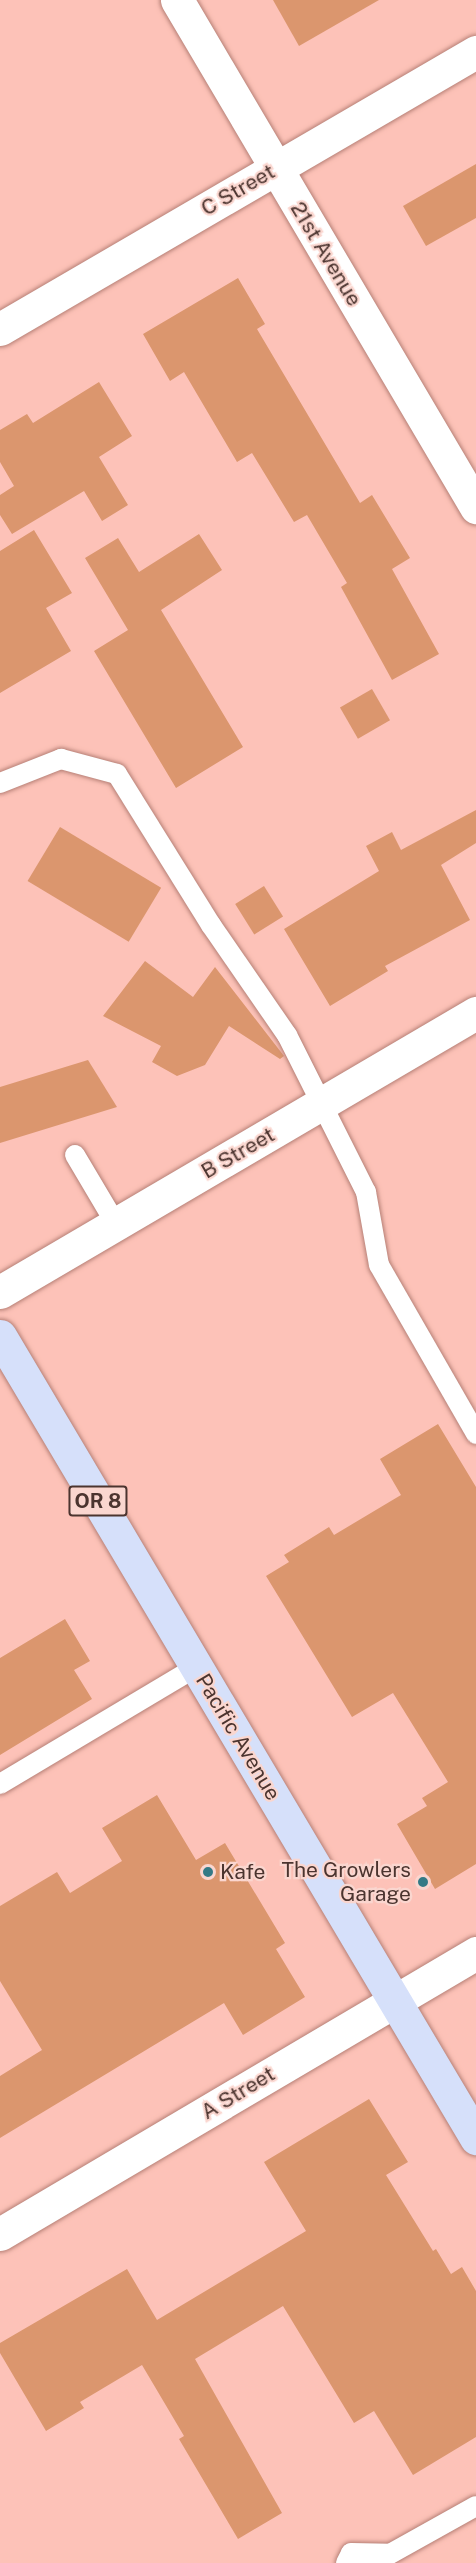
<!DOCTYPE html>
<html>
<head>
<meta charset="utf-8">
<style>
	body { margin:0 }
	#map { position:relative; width:476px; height:2563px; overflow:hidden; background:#fdc2b8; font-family:"Public Sans",sans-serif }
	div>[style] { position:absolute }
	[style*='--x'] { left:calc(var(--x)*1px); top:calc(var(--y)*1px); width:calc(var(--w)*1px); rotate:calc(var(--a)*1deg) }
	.building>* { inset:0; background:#db966e; transform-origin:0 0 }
	.roads { filter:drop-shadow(0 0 2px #b68076) drop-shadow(0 0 2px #b68076) }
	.lane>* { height:20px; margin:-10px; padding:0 10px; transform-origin:10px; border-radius:10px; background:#fff }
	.street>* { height:33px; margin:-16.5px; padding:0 16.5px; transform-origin:16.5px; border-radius:16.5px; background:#fff }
	.primary>* { height:33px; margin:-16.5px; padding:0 16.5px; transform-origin:16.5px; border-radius:16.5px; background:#d6e0fa }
	.dots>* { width:16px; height:16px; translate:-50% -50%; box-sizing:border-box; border:3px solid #fad6cf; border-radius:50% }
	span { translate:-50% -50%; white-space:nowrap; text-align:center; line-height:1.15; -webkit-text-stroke:4.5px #fad6cf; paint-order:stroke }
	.shield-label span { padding:2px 4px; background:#fad6cf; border:2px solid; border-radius:4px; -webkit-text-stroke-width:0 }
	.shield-label { font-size:20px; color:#4b342f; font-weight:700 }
	.street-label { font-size:21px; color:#4b342f }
	.poi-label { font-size:21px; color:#4b342f }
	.right { translate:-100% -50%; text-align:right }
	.left { translate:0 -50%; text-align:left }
</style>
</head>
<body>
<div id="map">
	<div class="building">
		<div style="clip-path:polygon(273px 0,379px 0,299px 46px)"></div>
		<div style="clip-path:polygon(476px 164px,476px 218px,426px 246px,403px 206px)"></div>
		<div style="clip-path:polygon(238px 278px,265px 324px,257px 329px,360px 503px,372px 495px,410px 558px,392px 569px,439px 654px,392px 680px,341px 587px,347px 583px,307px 515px,294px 522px,252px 453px,237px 462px,184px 372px,170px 381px,143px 334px)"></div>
		<div style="clip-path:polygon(99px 382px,132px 436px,99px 457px,128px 505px,102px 521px,84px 491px,12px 534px,0 515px,0 495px,14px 486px,0 462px,0 430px,27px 414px,33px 423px)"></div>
		<div style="clip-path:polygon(34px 530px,72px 593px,46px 608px,71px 651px,0 693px,0 551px)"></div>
		<div style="clip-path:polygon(199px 534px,222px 570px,161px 610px,243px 747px,176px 788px,94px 651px,128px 630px,85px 558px,118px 538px,139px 572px)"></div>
		<div style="left:372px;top:689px;width:36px;height:37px;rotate:60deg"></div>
		<div style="clip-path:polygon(476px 810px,476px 843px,441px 865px,470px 920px,385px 966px,388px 971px,330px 1006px,284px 929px,379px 871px,366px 846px,392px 832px,401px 850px)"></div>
		<div style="left:60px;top:827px;width:118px;height:63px;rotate:31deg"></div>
		<div style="left:264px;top:886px;width:36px;height:34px;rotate:58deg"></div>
		<div style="clip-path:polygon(145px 961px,193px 997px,215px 967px,284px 1056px,280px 1059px,229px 1026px,205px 1065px,177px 1076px,152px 1062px,161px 1046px,103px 1016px)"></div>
		<div style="clip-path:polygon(88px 1060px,117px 1107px,0 1143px,0 1087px)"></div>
		<div style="clip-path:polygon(438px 1424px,476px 1487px,476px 1864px,435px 1889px,397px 1824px,427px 1806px,422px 1798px,448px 1782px,393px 1693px,352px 1717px,266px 1576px,289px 1562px,284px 1555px,329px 1527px,334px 1535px,401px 1495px,380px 1459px)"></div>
		<div style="clip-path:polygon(65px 1619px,90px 1661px,74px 1670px,92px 1699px,0 1755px,0 1658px)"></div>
		<div style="clip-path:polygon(157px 1795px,196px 1860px,225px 1843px,285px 1943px,276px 1949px,305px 1997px,243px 2035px,224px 2003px,0 2138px,0 2076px,42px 2050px,0 1981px,0 1906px,57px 1872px,70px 1893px,122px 1861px,102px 1828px)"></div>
		<div style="clip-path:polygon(369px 2099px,408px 2162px,386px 2175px,433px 2251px,436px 2249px,451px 2274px,462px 2267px,476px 2291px,476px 2437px,413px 2475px,374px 2411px,354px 2423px,283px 2306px,195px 2359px,282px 2513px,238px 2539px,179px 2439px,184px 2436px,142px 2365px,80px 2402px,84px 2408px,46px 2431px,0 2353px,0 2343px,127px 2269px,157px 2320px,306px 2231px,264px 2162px)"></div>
	</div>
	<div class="roads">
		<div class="lane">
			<div style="--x:0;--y:783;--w:66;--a:-21.5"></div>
			<div style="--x:61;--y:759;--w:58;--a:15"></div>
			<div style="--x:117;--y:774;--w:178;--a:58.1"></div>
			<div style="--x:211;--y:925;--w:134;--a:55.4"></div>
			<div style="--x:287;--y:1035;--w:176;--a:63.3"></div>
			<div style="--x:366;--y:1192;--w:74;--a:79.9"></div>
			<div style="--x:379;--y:1265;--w:195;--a:60.1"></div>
			<div style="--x:75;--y:1155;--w:80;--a:59.3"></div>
			<div style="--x:0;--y:1784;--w:228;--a:-30.8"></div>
			<div style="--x:346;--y:2563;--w:11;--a:-63"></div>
			<div style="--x:351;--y:2553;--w:39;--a:1"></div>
			<div style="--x:390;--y:2554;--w:98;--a:-29.2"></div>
		</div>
		<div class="street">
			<div style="--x:177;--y:0;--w:589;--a:59.47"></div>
			<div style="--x:0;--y:329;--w:551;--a:-30.2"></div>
			<div style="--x:0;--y:1292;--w:552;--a:-30.38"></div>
			<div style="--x:0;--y:2234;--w:553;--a:-30.55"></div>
		</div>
		<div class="primary">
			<div style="--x:0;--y:1336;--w:933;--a:59.31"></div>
		</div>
	</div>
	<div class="dots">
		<div style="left:208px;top:1872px;background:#347a86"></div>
		<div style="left:423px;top:1882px;background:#347a86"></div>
	</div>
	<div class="shield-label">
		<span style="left:98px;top:1501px">OR 8</span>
	</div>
	<div class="street-label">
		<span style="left:238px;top:190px;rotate:-30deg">C Street</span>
		<span style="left:326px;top:254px;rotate:59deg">21st Avenue</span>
		<span style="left:238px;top:1153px;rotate:-30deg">B Street</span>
		<span style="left:238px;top:1737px;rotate:59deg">Pacific Avenue</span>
		<span style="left:238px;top:2093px;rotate:-31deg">A Street</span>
	</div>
	<div class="poi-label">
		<span class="right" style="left:411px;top:1882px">The Growlers<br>Garage</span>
		<span class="left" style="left:220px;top:1872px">Kafe</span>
	</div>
</div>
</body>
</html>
